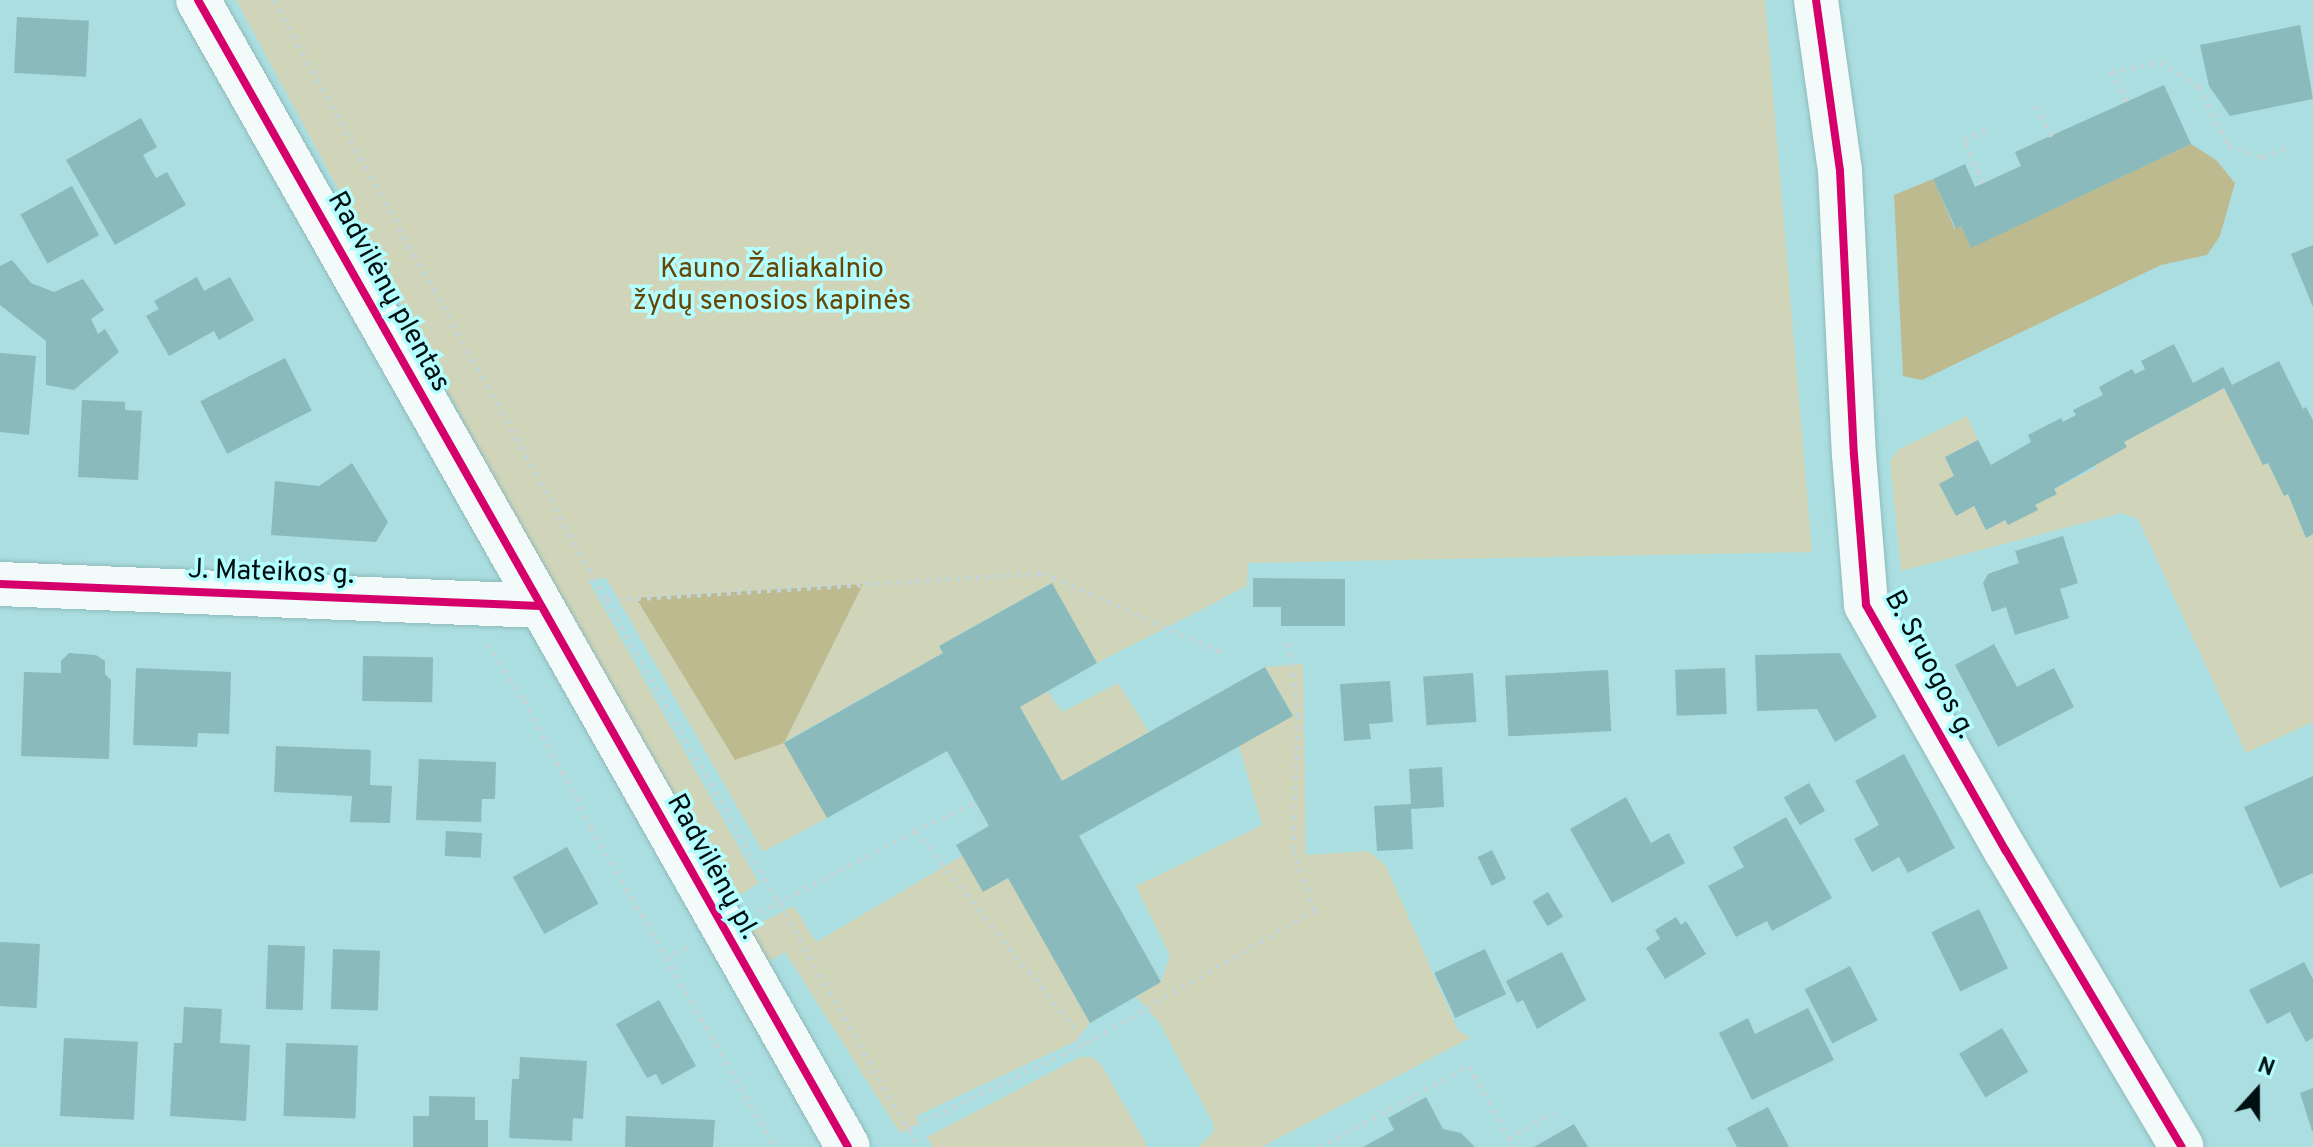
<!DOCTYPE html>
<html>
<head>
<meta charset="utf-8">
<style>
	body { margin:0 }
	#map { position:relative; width:2313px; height:1147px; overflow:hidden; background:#aadee0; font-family:Overpass,sans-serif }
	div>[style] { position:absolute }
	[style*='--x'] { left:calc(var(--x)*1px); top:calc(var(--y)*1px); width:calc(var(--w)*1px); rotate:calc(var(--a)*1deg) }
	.green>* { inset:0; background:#d0d5b9 }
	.forest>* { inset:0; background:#beba8f }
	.building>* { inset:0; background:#8ababc; transform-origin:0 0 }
	.path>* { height:5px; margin-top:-2.5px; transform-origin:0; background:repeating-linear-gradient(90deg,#c4d5d5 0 4px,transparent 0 10px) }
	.roads { filter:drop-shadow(0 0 2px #90babb) drop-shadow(0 0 2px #90babb) }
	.minor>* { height:44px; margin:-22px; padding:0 22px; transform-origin:22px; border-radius:22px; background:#f2fafa }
	.cycleway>* { height:8px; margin:-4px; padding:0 4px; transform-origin:4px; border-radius:4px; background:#d6006c }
	span { translate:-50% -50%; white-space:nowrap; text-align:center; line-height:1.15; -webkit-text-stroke:7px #b4feff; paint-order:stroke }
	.park-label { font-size:28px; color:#674604 }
	.street-label { font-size:28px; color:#001011 }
	.north { position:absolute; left:2217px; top:1051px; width:80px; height:80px; -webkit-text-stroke:6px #b4feff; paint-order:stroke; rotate:21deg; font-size:22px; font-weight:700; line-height:32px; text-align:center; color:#001011 }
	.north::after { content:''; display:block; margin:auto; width:28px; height:36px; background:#001011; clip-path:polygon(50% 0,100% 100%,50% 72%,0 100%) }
</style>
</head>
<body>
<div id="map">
	<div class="green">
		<div style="clip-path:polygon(236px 0,1765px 0,1812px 552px,1248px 563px,1247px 586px,1097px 663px,1051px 583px,939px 646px,943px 653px,784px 742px,827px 818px,763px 852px,606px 578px,588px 580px,759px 883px,732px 900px,551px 583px)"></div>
		<div style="clip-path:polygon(2224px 388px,2263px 465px,2268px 463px,2284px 495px,2288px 494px,2306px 537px,2313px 534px,2313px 722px,2246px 753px,2138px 519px,2122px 513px,1901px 571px,1890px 461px,1899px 449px,1967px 416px,1978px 440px,1945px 457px,1954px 476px,1940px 484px,1955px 515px,1974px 506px,1986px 530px,2005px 520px,2008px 525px,2037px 510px,2035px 505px,2056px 494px,2054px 489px,2096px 468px,2094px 463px,2124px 442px)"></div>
		<div style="clip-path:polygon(1303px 664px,1306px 855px,1368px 851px,1386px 866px,1458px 1030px,1470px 1038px,1262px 1147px,1198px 1147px,1214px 1131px,1213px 1123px,1159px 1022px,1136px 997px,1161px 982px,1170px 956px,1136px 886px,1262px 825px,1239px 746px,1293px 715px,1265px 667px)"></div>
		<div style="clip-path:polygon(1118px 683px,1149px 732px,1062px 781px,1020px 707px,1047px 691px,1062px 712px)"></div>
		<div style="clip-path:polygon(962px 856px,983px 891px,1008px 878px,1090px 1023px,1076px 1041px,916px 1116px,919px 1123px,900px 1133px,785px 952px,767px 962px,748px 929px,794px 906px,816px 942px)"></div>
		<div style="clip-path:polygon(1080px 1057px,1093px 1057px,1102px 1066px,1148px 1147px,933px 1147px,927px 1137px)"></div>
	</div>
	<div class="forest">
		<div style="clip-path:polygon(2191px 144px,2216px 160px,2235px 183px,2220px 236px,2207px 255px,2161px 265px,1922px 380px,1903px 376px,1894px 195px,1933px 179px,1955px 229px,1961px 226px,1971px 247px)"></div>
		<div style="clip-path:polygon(863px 584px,784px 743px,735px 760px,636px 598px)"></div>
	</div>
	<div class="building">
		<div style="left:17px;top:17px;width:72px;height:56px;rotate:3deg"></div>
		<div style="clip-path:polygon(2300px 25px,2313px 99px,2230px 116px,2209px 86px,2200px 45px)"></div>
		<div style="clip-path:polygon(2164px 85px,2191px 144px,1971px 248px,1961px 226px,1956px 229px,1933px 179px,1965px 164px,1975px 187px,2021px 166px,2015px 152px)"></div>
		<div style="clip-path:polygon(141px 118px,157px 147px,143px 155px,156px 178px,167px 172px,186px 205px,115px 245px,66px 160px)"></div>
		<div style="left:72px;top:186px;width:56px;height:59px;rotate:61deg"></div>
		<div style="clip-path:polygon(2313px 245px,2313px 307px,2291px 254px)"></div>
		<div style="clip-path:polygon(12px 260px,31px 283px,54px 292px,83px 279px,104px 310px,91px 319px,98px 334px,105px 329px,119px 352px,74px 390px,46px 385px,46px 341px,0 305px,0 266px)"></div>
		<div style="clip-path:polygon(197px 277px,204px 291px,230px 277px,254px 320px,219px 340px,214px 331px,169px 356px,146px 316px,159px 309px,154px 301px)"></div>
		<div style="clip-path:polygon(2174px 344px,2193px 383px,2223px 367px,2232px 385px,2279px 361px,2303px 409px,2306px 407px,2313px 420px,2313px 534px,2306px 538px,2288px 494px,2284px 496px,2268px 463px,2263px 465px,2224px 388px,2124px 442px,2127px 447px,2054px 489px,2057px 494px,2035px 505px,2038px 510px,2008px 525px,2005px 520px,1986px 530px,1974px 506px,1956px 516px,1939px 484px,1954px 476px,1945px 457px,1978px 440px,1991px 465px,2031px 442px,2028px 435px,2061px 418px,2063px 422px,2076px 415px,2073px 410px,2103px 395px,2099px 387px,2132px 369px,2135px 374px,2145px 369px,2141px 361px)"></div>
		<div style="clip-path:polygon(0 353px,36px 356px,29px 435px,0 432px)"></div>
		<div style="left:285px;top:358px;width:59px;height:95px;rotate:63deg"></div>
		<div style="clip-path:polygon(82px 400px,125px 402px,125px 410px,142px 411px,138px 480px,78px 477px)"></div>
		<div style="clip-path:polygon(352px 463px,388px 522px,376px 542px,271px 535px,275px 481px,319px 486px)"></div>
		<div style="clip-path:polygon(2063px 536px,2078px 583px,2060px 589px,2069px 618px,2015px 635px,2006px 607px,1992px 612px,1983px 583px,1988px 574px,2019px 563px,2015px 551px)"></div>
		<div style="clip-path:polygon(1253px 578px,1345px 579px,1345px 626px,1281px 626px,1281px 607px,1253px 607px)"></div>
		<div style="clip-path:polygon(1052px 583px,1097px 663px,1020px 707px,1062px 781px,1265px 667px,1293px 716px,1079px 836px,1161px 982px,1090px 1023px,1008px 878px,983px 892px,956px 845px,989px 826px,947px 751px,827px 818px,784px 743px,943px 653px,939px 646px)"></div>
		<div style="clip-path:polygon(1994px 644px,2017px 687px,2054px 668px,2074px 707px,1998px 747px,1955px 665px)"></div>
		<div style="clip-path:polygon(69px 653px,96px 655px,105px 661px,105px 674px,111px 680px,109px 759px,21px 756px,24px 672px,61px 673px,61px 661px)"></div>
		<div style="clip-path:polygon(1840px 653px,1877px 717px,1835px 742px,1817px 709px,1757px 711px,1755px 655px)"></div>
		<div style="left:363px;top:656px;width:70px;height:45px;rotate:1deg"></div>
		<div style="clip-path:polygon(136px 668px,231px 672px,229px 734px,198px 733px,197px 747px,133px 745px)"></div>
		<div style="left:1725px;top:668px;width:46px;height:50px;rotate:88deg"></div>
		<div style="left:1608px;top:670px;width:61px;height:103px;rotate:87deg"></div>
		<div style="left:1473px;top:673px;width:49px;height:50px;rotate:86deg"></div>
		<div style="clip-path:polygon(1390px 681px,1393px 722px,1369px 724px,1371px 739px,1344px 741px,1340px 684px)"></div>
		<div style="clip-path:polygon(276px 746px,371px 750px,370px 785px,392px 786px,390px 823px,350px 822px,352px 796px,274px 792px)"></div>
		<div style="clip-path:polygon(1904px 754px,1955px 848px,1908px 873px,1899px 857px,1872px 872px,1854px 839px,1879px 825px,1855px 781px)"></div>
		<div style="clip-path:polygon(419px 759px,496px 762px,495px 799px,482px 799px,481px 822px,416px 820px)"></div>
		<div style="clip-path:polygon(1442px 767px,1444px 807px,1411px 809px,1413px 849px,1377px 851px,1374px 806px,1411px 804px,1409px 769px)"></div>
		<div style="clip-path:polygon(2313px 776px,2313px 873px,2280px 888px,2244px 807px)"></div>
		<div style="left:1809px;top:783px;width:32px;height:29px;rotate:60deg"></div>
		<div style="clip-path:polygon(1626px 797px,1651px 843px,1669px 833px,1685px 863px,1612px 903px,1570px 829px)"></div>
		<div style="clip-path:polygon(1786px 817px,1832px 898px,1772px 931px,1767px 921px,1736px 937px,1708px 886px,1744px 867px,1733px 847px)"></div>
		<div style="left:446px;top:831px;width:36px;height:25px;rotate:3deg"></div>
		<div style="left:567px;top:847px;width:65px;height:62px;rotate:61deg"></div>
		<div style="left:1492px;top:850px;width:32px;height:16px;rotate:64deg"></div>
		<div style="left:1548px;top:892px;width:29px;height:18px;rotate:59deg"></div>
		<div style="left:1979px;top:909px;width:66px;height:53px;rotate:64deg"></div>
		<div style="clip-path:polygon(1676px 917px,1681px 925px,1686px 921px,1706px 954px,1665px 979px,1646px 948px,1660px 939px,1655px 930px)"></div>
		<div style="left:0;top:942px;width:40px;height:64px;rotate:3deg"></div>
		<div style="left:268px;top:945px;width:37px;height:64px;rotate:2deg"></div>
		<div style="left:333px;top:949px;width:47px;height:60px;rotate:2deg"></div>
		<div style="left:1485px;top:949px;width:50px;height:56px;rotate:65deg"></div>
		<div style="clip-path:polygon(1562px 952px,1586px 1000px,1537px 1029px,1523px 1000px,1517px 1003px,1506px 981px)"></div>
		<div style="clip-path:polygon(2304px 962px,2313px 979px,2313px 1038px,2306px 1042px,2290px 1012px,2267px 1024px,2249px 990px)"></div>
		<div style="left:1850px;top:966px;width:61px;height:51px;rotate:63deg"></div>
		<div style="clip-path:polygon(659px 1000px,696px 1066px,662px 1085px,656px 1074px,647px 1078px,616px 1024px)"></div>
		<div style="clip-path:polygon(184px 1007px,222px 1009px,220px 1043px,250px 1045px,246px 1121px,170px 1116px,174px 1043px,182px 1043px)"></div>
		<div style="clip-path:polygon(1808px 1008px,1834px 1060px,1752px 1100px,1719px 1033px,1748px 1018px,1755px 1034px)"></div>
		<div style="left:2002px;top:1028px;width:51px;height:50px;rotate:59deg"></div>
		<div style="left:64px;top:1038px;width:74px;height:78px;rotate:3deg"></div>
		<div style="left:286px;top:1043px;width:72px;height:73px;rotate:2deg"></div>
		<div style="clip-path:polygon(520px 1057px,587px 1061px,583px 1119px,573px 1118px,572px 1141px,509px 1138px,512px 1079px,519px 1079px)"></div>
		<div style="clip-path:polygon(2313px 1088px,2313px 1131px,2312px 1131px,2300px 1093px)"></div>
		<div style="clip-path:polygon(429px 1096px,475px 1097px,475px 1120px,488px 1120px,488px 1147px,413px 1147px,413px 1116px,429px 1116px)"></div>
		<div style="clip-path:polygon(1426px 1097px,1443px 1129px,1461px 1133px,1475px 1147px,1363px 1147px,1394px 1130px,1388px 1118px)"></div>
		<div style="clip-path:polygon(1768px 1107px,1789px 1147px,1737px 1147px,1727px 1128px)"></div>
		<div style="clip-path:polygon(626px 1116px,715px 1120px,713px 1147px,625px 1147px)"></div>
		<div style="clip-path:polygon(1574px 1124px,1588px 1147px,1534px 1147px)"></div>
	</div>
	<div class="path">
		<div style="--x:273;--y:0;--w:686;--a:60.97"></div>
		<div style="--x:606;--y:600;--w:630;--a:60.3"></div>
		<div style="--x:2127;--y:101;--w:34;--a:-118"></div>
		<div style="--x:2111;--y:71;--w:51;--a:-10.2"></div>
		<div style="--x:2161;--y:62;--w:44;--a:33"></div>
		<div style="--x:2198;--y:86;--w:68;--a:62.7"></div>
		<div style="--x:2229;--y:146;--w:35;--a:18"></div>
		<div style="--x:2262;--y:157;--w:27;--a:-20"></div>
		<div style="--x:2036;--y:106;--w:34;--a:63"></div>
		<div style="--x:1983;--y:183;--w:47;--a:-113.8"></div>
		<div style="--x:1964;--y:140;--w:26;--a:-25"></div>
		<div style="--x:607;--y:600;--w:437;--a:-3.5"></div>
		<div style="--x:1043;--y:573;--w:198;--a:23.8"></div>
		<div style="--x:488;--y:644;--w:67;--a:57.3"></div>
		<div style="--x:524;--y:700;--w:144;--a:62.2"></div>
		<div style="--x:591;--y:827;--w:369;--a:60.1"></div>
		<div style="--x:915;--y:831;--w:68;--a:-25.4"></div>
		<div style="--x:760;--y:912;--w:175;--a:-27.6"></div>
		<div style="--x:915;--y:831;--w:273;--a:50.9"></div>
		<div style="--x:666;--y:958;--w:27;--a:-27"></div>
		<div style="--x:908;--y:1129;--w:199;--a:-25.7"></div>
		<div style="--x:1087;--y:1043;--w:264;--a:-30.3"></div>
		<div style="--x:1315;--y:910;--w:65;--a:-109.8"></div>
		<div style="--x:1293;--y:849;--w:133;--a:-87.8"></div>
		<div style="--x:1298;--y:716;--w:81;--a:-97.1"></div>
		<div style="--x:1509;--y:1139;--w:52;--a:-31.5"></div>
		<div style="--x:1319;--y:1147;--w:170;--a:-28.4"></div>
		<div style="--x:1469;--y:1066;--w:93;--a:60.9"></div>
	</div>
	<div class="roads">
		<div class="minor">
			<div style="--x:198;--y:0;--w:1318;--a:60.46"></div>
			<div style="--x:1816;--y:0;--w:173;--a:82"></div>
			<div style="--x:1840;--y:171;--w:284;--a:87.2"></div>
			<div style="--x:1854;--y:455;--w:150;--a:85.4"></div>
			<div style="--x:1866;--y:605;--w:283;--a:60.4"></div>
			<div style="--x:2006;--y:851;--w:344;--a:59.3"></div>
			<div style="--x:0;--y:584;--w:540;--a:2.33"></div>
		</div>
	</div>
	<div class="cycleway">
		<div style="--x:198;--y:0;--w:1318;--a:60.46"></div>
		<div style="--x:1816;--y:0;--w:173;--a:82"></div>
		<div style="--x:1840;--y:171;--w:284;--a:87.2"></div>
		<div style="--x:1854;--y:455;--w:150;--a:85.4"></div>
		<div style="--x:1866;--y:605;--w:283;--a:60.4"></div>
		<div style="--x:2006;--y:851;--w:344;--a:59.3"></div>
		<div style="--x:0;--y:584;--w:540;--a:2.33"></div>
	</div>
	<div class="park-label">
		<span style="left:772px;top:286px">Kauno Žaliakalnio<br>žydų senosios kapinės</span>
	</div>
	<div class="street-label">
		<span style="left:388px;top:292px;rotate:61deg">Radvilėnų plentas</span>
		<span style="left:271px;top:573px;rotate:2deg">J. Mateikos g.</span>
		<span style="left:1929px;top:665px;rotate:62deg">B. Sruogos g.</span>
		<span style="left:712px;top:867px;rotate:61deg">Radvilėnų pl.</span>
	</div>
	<div class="north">N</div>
</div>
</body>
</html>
